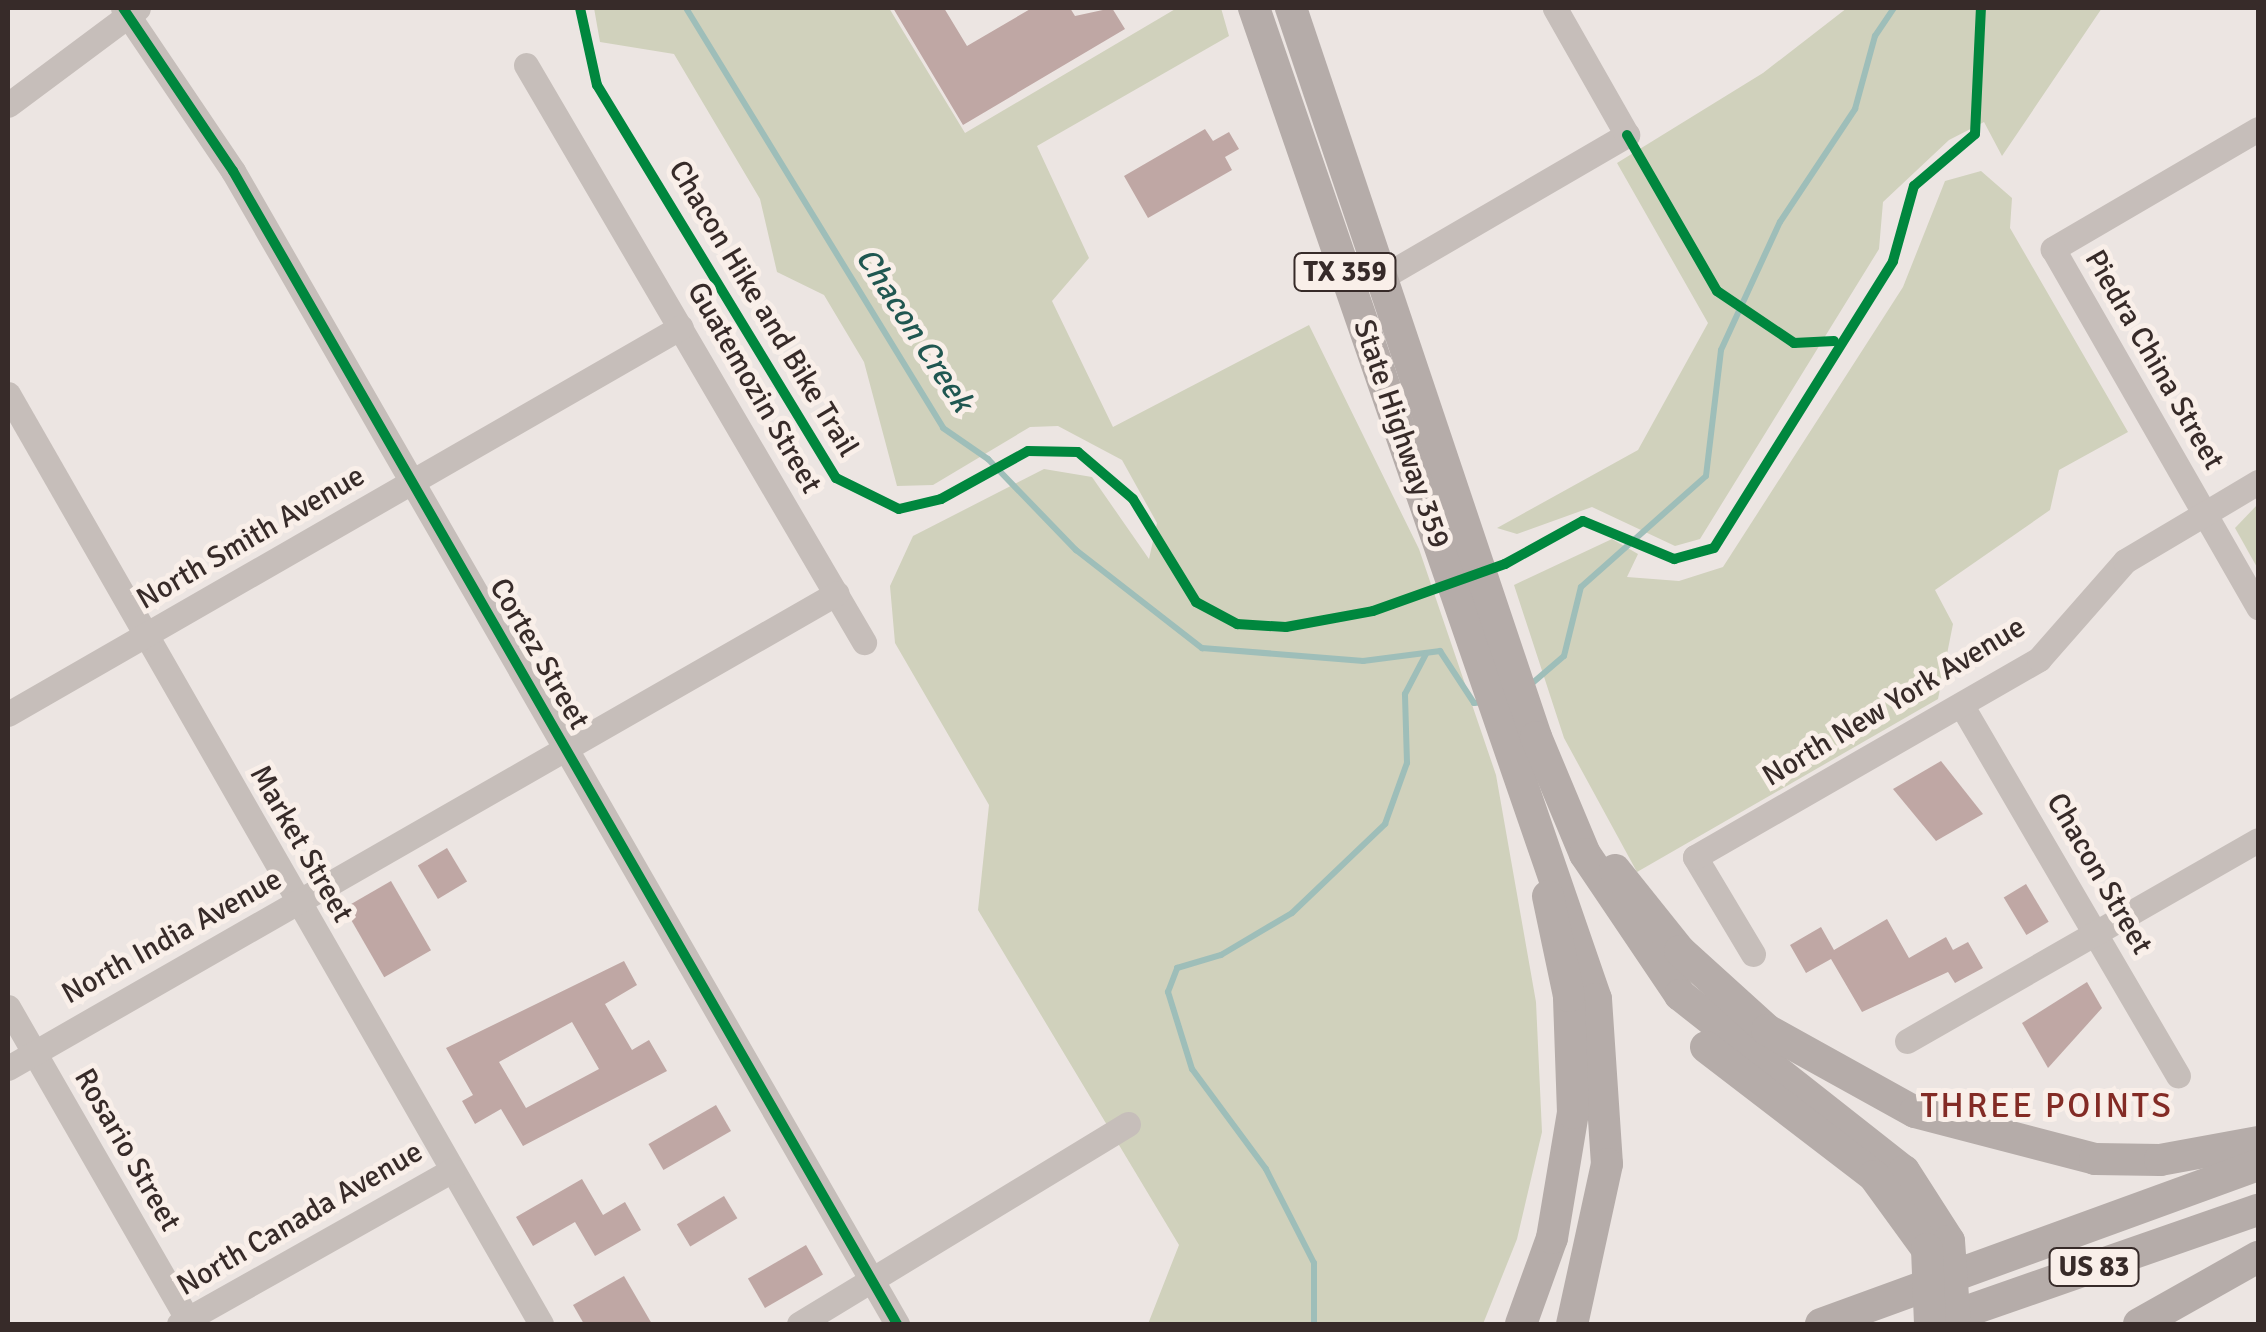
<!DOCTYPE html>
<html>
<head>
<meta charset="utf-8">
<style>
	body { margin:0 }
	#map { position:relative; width:2266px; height:1332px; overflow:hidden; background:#ece5e2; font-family:Signika,sans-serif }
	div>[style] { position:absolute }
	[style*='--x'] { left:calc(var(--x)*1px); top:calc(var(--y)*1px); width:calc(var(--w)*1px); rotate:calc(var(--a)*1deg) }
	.green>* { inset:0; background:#d0d1bc }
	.stream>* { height:6px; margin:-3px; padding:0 3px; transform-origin:3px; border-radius:3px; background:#9ebeb9 }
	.building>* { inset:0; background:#bfa7a4; transform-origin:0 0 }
	.minor>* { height:25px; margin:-12.5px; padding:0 12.5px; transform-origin:12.5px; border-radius:12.5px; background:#c6beba }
	.major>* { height:32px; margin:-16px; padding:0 16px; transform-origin:16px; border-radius:16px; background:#b5aca9 }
	.major-bridge>* { height:32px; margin:-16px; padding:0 16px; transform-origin:16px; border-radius:16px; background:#b5aca9 }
	.cycleway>* { height:10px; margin:-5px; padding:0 5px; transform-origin:5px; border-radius:5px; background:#00873e }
	span { translate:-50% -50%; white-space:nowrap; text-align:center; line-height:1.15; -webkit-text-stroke:10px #f9efe9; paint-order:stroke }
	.shield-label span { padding:2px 8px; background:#f9efe9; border:2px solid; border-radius:8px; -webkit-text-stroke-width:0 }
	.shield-label { font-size:28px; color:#372b29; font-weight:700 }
	.street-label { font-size:30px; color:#372b29 }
	.water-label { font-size:32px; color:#205751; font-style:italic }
	.quarter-label { font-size:35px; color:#832b25; letter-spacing:2.5px }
	.frame { position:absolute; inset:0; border:10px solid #372b29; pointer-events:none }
</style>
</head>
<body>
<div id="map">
	<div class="green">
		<div style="clip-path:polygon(594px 8px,889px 8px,965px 133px,1177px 8px,1221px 8px,1229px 36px,1037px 146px,1089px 258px,1052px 301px,1113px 427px,1309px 325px,1419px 549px,1496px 775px,1536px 1002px,1542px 1132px,1517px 1239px,1483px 1324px,1148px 1324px,1179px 1245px,978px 910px,989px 805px,895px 643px,890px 586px,913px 536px,1044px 469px,1092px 477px,1149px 559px,1157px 523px,1122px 460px,1058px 426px,1030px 427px,933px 485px,897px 486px,864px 362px,824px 295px,777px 272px,760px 199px,674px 54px,600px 42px)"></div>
		<div style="clip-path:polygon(1847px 8px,2102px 8px,2002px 156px,1984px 122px,1949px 140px,1883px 202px,1879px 249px,1700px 539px,1675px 546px,1592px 507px,1517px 534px,1497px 528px,1638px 450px,1708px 323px,1617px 163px,1763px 73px)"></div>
		<div style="clip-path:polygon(1981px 171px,2012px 198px,2010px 228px,2128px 432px,2059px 470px,2050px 510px,1935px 590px,1953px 624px,1938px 699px,1637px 872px,1564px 738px,1514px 585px,1612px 539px,1638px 554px,1627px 577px,1679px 581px,1723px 567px,1903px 287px,1945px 181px)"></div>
		<div style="clip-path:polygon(2258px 504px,2258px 569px,2235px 528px)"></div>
	</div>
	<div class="stream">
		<div style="--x:686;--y:8;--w:492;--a:58.5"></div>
		<div style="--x:943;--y:428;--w:55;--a:34.6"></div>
		<div style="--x:988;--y:459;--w:127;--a:46"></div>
		<div style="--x:1076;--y:550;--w:160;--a:37.9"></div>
		<div style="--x:1202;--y:648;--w:162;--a:4.6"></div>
		<div style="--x:1363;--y:661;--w:78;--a:-7.4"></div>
		<div style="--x:1440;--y:651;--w:62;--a:56.8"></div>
		<div style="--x:1474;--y:703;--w:11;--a:-5"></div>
		<div style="--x:1529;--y:686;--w:46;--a:-40.6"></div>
		<div style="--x:1564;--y:656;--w:71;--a:-76.2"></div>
		<div style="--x:1581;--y:587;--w:167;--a:-41.6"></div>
		<div style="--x:1706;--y:476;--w:127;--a:-83.2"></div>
		<div style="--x:1721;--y:350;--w:141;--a:-65.3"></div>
		<div style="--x:1780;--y:222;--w:136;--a:-56.4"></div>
		<div style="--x:1855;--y:109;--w:76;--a:-74.7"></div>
		<div style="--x:1875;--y:36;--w:34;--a:-56"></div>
		<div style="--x:1314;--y:1324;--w:61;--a:-90"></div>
		<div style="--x:1314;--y:1263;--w:106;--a:-117.1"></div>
		<div style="--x:1266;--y:1169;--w:124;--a:-126.5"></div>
		<div style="--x:1192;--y:1069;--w:81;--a:-107.3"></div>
		<div style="--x:1168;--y:992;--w:26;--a:-69"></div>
		<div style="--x:1177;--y:968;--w:46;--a:-16.5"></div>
		<div style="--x:1221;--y:955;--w:82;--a:-30.6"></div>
		<div style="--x:1292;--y:913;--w:129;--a:-43.7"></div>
		<div style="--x:1385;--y:824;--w:65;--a:-70.2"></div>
		<div style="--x:1407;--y:763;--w:69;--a:-91.7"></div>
		<div style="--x:1405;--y:694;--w:45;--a:-62.3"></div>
	</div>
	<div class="building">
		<div style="clip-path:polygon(893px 8px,944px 8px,967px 46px,1032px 8px,1070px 8px,1075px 16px,1112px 8px,1125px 29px,963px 125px)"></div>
		<div style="clip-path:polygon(1205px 129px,1213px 141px,1229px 132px,1239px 149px,1225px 157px,1232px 170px,1148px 218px,1124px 176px)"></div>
		<div style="clip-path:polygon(1941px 761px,1983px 814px,1936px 841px,1893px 789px)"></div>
		<div style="left:447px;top:848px;width:39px;height:34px;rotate:59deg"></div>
		<div style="left:391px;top:881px;width:80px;height:54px;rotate:60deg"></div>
		<div style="left:2026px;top:884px;width:44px;height:26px;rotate:59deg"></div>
		<div style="clip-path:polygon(1887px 919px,1909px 958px,1946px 937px,1953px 950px,1968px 942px,1983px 968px,1955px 983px,1948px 972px,1862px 1012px,1831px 959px,1806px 973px,1790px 945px,1821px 927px,1834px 950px)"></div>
		<div style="clip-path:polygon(evenodd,624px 961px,637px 985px,605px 1004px,632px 1050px,649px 1040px,667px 1071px,523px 1146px,501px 1109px,475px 1124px,462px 1101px,473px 1095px,446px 1048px,624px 961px,572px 1022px,599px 1069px,526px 1108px,499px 1062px,572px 1022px)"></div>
		<div style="clip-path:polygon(2087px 982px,2102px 1008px,2048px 1068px,2022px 1023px)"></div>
		<div style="left:716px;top:1105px;width:30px;height:78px;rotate:60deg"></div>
		<div style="clip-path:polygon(582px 1179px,603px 1215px,625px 1202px,641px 1230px,595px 1256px,575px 1222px,533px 1246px,516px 1217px)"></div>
		<div style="left:724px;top:1196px;width:26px;height:55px;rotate:59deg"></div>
		<div style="left:806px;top:1245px;width:34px;height:67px;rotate:60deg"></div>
		<div style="clip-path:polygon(624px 1276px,652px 1324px,584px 1324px,573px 1305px)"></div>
	</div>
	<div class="minor">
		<div style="--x:123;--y:8;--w:197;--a:56"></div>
		<div style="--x:233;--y:171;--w:1331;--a:60.06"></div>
		<div style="--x:526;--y:65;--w:669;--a:59.64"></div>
		<div style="--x:8;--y:105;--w:162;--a:-36.7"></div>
		<div style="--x:2258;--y:129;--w:238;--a:149.7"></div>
		<div style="--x:2053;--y:249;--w:413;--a:60.2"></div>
		<div style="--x:1381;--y:278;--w:285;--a:-30.2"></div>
		<div style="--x:1627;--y:135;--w:146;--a:-119.6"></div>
		<div style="--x:8;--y:394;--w:1072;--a:60.18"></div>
		<div style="--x:1962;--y:706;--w:428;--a:59.7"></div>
		<div style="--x:8;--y:714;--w:776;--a:-29.9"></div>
		<div style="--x:1753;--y:954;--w:113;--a:-120.9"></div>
		<div style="--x:1695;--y:857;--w:397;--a:-29.9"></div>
		<div style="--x:2039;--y:659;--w:130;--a:-48.7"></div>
		<div style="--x:2125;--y:561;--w:155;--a:-30.7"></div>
		<div style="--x:8;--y:1007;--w:366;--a:60.1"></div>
		<div style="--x:1907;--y:1041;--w:404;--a:-29.8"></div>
		<div style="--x:8;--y:1068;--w:955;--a:-29.81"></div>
		<div style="--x:179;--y:1324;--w:313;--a:-29.4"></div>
		<div style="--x:799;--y:1324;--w:385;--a:-31.3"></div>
	</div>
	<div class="major">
		<div style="--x:1254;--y:8;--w:1048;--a:70.96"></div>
		<div style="--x:1596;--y:999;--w:165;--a:86.2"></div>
		<div style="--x:1607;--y:1164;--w:164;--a:102.3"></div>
		<div style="--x:1291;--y:8;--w:769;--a:71.42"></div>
		<div style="--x:1536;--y:737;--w:127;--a:67.3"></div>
		<div style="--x:1585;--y:854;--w:170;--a:56"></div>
		<div style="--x:1680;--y:995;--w:285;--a:38.2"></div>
		<div style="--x:1904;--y:1171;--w:83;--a:57.3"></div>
		<div style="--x:1615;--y:870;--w:104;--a:51.3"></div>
		<div style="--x:1680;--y:951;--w:118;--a:42.2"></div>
		<div style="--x:1767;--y:1030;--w:169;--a:29"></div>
		<div style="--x:1915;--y:1112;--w:186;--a:14.6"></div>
		<div style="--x:2095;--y:1159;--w:65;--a:0.9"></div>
		<div style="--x:2160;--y:1160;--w:100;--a:-10.4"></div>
		<div style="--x:1706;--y:1047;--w:212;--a:37.5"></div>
		<div style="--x:1874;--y:1176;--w:90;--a:54"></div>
		<div style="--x:1521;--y:1324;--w:91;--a:-70.2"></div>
		<div style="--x:1552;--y:1238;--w:127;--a:-80.5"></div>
		<div style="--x:1573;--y:1113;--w:117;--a:-92"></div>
		<div style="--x:1569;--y:996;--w:102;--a:-101.9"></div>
		<div style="--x:1821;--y:1324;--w:465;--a:-20"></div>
		<div style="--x:1930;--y:1324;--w:347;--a:-19.2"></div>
		<div style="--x:2139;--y:1324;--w:137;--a:-29.4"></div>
	</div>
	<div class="major-bridge">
		<div style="--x:1949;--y:1241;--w:83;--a:85.9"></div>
		<div style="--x:1927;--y:1249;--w:75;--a:87.7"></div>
	</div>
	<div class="cycleway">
		<div style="--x:123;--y:8;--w:197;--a:56"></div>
		<div style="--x:233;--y:171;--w:1331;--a:60.06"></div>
		<div style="--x:580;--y:8;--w:79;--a:77.6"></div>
		<div style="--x:597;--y:85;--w:460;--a:58.7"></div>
		<div style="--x:836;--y:478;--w:70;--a:26.2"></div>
		<div style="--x:899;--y:509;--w:43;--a:-13.4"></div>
		<div style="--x:941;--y:499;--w:99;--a:-28.9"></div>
		<div style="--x:1028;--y:451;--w:50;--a:1.1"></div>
		<div style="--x:1078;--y:452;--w:72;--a:40.5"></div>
		<div style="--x:1133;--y:499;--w:121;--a:58.5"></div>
		<div style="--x:1196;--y:602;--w:47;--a:28.2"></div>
		<div style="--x:1237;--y:624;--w:49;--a:3.5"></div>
		<div style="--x:1286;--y:627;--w:88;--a:-10.4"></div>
		<div style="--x:1373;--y:611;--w:140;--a:-19.6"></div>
		<div style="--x:1505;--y:564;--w:89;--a:-28.9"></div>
		<div style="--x:1583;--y:521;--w:99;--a:22.7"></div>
		<div style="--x:1674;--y:559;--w:41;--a:-15.4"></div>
		<div style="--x:1714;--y:548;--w:338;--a:-58"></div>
		<div style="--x:1893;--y:261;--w:78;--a:-74.4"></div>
		<div style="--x:1914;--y:186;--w:80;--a:-40.4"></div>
		<div style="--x:1975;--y:134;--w:126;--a:-87.3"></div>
		<div style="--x:1627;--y:135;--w:180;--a:60"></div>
		<div style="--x:1717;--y:291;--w:93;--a:34"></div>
		<div style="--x:1794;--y:343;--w:40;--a:-2.9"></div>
	</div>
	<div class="shield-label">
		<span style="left:1345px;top:272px">TX 359</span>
		<span style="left:2094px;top:1267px">US 83</span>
	</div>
	<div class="street-label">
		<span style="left:763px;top:309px;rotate:59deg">Chacon Hike and Bike Trail</span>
		<span style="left:2154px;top:360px;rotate:60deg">Piedra China Street</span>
		<span style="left:754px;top:388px;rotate:60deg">Guatemozin Street</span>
		<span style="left:1401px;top:434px;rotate:71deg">State Highway 359</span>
		<span style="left:251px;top:538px;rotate:-30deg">North Smith Avenue</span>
		<span style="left:539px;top:654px;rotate:60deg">Cortez Street</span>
		<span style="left:1894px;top:702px;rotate:-31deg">North New York Avenue</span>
		<span style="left:301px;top:844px;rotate:60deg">Market Street</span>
		<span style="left:2099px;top:874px;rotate:60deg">Chacon Street</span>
		<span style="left:172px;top:937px;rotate:-29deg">North India Avenue</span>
		<span style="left:127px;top:1150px;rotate:60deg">Rosario Street</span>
		<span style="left:300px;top:1219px;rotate:-30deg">North Canada Avenue</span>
	</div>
	<div class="water-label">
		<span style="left:914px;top:330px;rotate:57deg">Chacon Creek</span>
	</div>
	<div class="quarter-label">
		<span style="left:2047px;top:1106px">THREE POINTS</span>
	</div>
	<div class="frame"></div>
</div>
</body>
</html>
